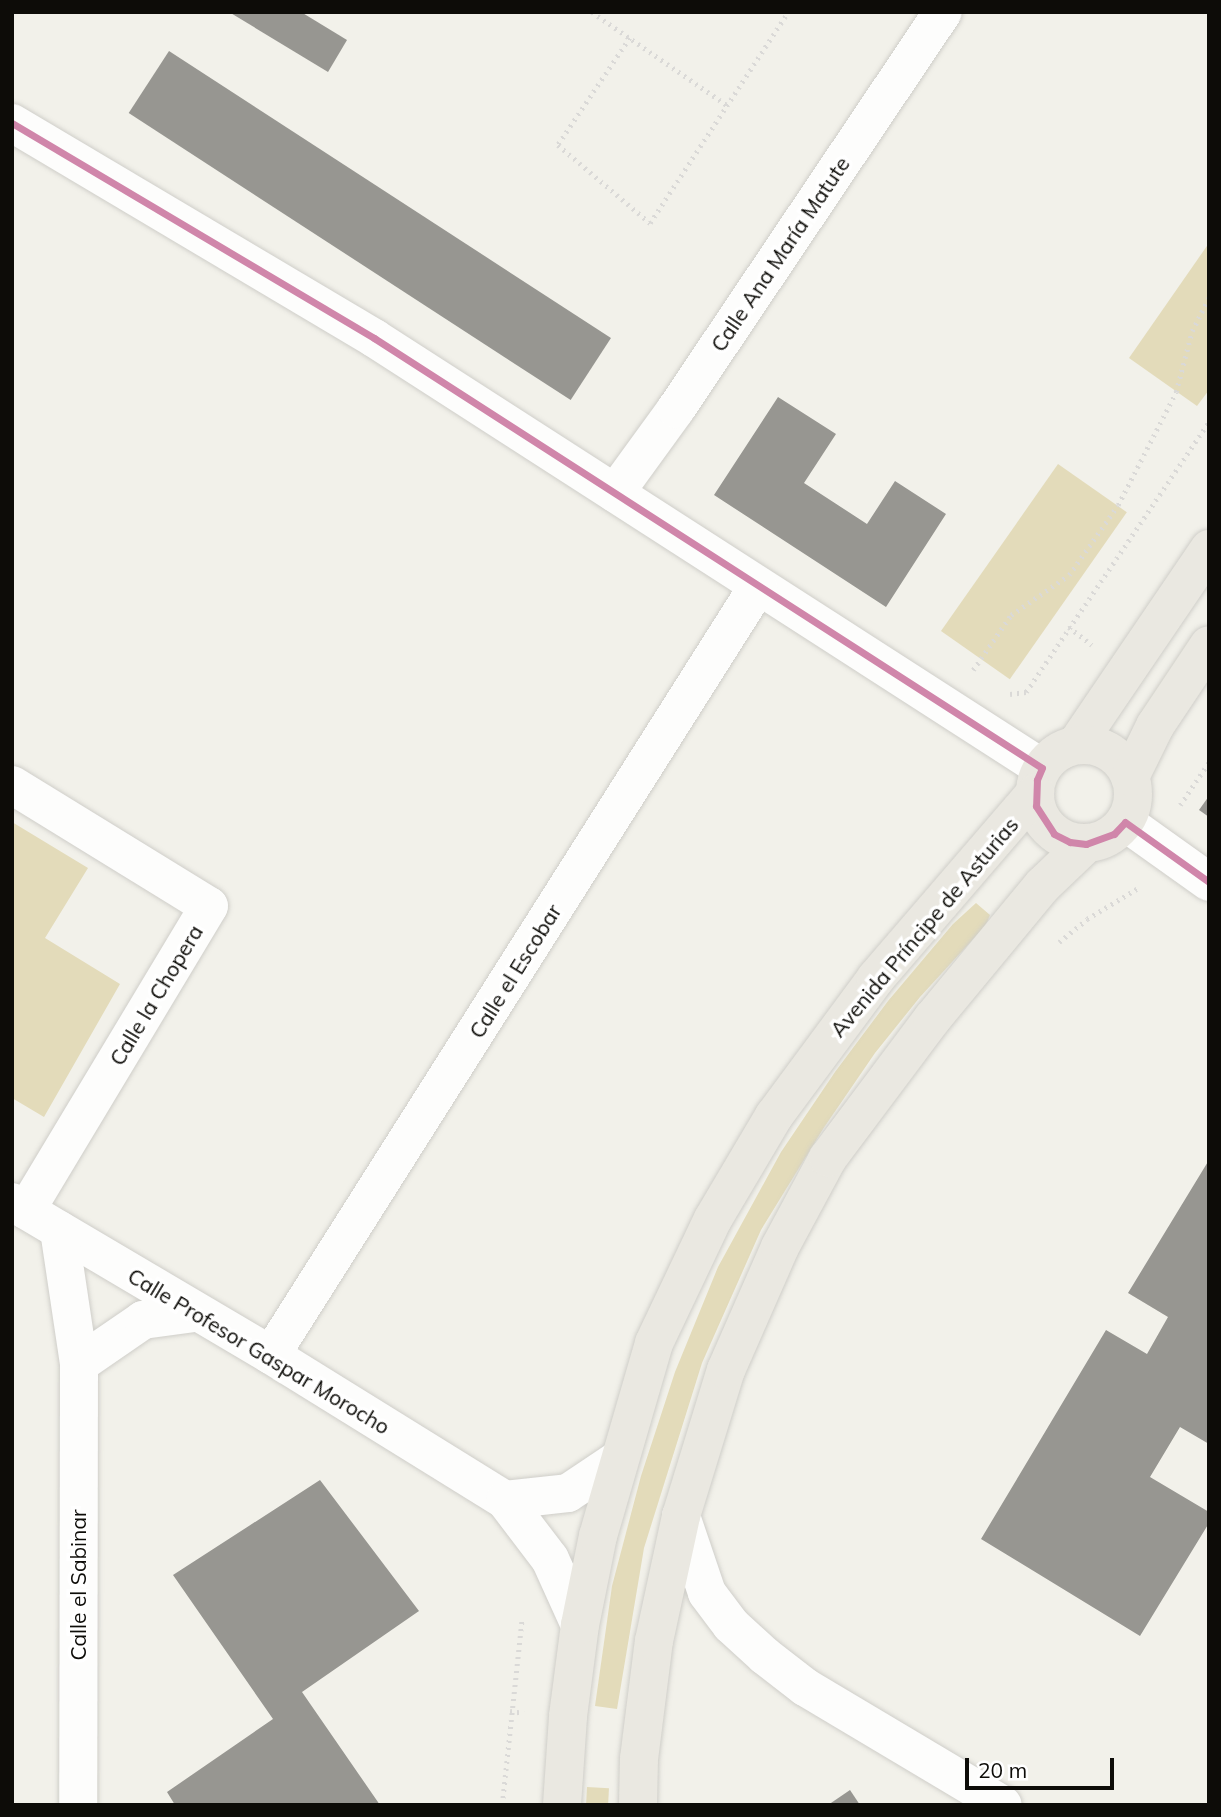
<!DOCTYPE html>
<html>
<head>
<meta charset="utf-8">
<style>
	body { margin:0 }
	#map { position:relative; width:1221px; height:1817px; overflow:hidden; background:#f2f1ea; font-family:Mulish,sans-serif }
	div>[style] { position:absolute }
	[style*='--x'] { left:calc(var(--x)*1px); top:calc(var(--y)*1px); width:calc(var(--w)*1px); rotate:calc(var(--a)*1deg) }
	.green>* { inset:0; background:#e3dbba; transform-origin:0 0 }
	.building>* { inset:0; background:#979691; transform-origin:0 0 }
	.path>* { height:4.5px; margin-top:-2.25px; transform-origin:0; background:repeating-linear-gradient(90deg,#dad9d7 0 2px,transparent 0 7px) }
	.roads { filter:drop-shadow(0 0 2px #cfcec9) drop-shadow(0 0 2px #cfcec9) }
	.minor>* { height:38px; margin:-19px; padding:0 19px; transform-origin:19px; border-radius:19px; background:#fdfdfc }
	.major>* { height:38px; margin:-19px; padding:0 19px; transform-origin:19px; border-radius:19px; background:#eae8e1 }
	.major>.ring { margin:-19px; padding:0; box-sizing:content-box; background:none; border:38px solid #eae8e1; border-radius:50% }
	.bus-1>* { height:7px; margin:-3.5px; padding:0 3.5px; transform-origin:3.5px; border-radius:3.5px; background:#d086aa }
	span { translate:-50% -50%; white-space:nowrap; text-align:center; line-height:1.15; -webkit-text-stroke:7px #fff; paint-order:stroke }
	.street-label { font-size:21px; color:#0d0c08 }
	.frame { position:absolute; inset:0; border:14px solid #0d0c08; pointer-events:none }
	.scale { position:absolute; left:965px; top:1758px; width:149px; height:32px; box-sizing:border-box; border:4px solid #0d0c08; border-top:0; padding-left:9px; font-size:21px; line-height:24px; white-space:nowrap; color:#0d0c08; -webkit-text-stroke:5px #fff; paint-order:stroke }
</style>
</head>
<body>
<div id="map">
	<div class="green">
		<div style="clip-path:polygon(1209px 243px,1209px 390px,1197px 406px,1129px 358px)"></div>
		<div style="left:1058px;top:464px;width:84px;height:204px;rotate:35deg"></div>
		<div style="clip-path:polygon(12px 822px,88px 868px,45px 938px,120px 984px,44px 1117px,12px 1098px)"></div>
		<div style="clip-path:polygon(976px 903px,990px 915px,986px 925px,920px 997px,875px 1053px,823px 1129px,761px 1230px,702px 1363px,644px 1548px,617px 1709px,595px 1706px,612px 1586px,641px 1476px,675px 1372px,718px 1267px,781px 1152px,835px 1072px,888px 1001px,953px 924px)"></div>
		<div style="left:587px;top:1787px;width:22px;height:18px;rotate:3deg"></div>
	</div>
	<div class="building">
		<div style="clip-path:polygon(229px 12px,301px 12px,347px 40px,328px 72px)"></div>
		<div style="left:169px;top:51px;width:527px;height:74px;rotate:33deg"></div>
		<div style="clip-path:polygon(778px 397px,836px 434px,804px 483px,867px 524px,895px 481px,946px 514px,886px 607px,714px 495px)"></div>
		<div style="clip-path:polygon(1209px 796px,1209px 817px,1199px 810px)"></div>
		<div style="clip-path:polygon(1209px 1160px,1209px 1444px,1180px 1427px,1150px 1477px,1209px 1512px,1209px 1523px,1140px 1636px,981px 1539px,1106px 1330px,1147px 1354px,1168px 1317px,1128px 1293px)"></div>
		<div style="clip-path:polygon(320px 1480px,419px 1611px,302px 1692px,380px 1805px,175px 1805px,167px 1792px,273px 1719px,173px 1575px)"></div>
		<div style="clip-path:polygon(850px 1790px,860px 1805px,828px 1805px)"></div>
	</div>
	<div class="path">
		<div style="--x:592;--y:12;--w:164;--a:34.6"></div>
		<div style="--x:630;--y:38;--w:129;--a:123.9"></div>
		<div style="--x:558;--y:145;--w:121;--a:40.3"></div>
		<div style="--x:650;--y:223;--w:252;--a:-56.8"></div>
		<div style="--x:1069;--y:627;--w:29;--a:38"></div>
		<div style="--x:973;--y:670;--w:67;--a:-55.4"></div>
		<div style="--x:1011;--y:615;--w:70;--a:-34.6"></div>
		<div style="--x:1069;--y:575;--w:85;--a:-55"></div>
		<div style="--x:1118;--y:505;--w:127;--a:-62.8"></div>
		<div style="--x:1176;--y:392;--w:63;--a:-75.3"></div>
		<div style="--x:1192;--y:331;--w:38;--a:-63"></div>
		<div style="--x:1010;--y:694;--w:16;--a:-7"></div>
		<div style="--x:1026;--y:692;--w:326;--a:-55.9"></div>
		<div style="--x:1180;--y:805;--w:52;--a:-56"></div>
		<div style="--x:1059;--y:942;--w:36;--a:-39"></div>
		<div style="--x:1087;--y:919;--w:60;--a:-31.3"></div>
		<div style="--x:510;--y:1711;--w:14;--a:8"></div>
		<div style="--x:502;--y:1805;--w:188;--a:-83.9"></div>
	</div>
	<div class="roads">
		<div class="minor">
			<div style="--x:12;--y:123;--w:421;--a:30.7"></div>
			<div style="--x:374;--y:338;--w:794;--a:32.77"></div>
			<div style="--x:615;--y:493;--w:104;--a:-54"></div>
			<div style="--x:676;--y:409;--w:478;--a:-56.1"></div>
			<div style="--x:12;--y:785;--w:231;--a:31.6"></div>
			<div style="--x:209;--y:906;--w:355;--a:121"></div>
			<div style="--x:1125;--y:822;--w:103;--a:35.5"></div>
			<div style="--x:12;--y:1202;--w:301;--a:30.6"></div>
			<div style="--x:271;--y:1355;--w:275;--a:31.8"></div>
			<div style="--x:505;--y:1500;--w:74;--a:52.7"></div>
			<div style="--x:550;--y:1559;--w:72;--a:65.6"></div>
			<div style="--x:59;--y:1230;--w:135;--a:81.5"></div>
			<div style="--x:79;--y:1364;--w:441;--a:90.1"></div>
			<div style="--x:271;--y:1355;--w:910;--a:-57.65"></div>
			<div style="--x:79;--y:1364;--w:78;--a:-34.5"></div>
			<div style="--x:143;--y:1320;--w:52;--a:-7.7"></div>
			<div style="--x:505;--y:1500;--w:63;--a:-6.3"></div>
			<div style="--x:568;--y:1493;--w:61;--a:-33.7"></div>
			<div style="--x:681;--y:1516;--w:81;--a:71.3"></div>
			<div style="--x:707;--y:1593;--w:40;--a:53"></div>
			<div style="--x:731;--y:1625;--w:46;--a:42.4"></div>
			<div style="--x:765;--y:1656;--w:51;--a:37.8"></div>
			<div style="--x:805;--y:1687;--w:230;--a:30.8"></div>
		</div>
		<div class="major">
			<div style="--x:1076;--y:745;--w:237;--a:-55.8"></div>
			<div class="ring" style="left:1035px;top:745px;width:60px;height:60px"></div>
			<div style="--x:1130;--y:777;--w:57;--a:-63.9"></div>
			<div style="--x:1155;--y:726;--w:97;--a:-56.3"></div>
			<div style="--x:562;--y:1805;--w:89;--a:-86.1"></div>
			<div style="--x:568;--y:1716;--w:92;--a:-82.5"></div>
			<div style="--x:580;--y:1625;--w:91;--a:-78.6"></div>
			<div style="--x:598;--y:1536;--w:201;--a:-73.8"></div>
			<div style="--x:654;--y:1343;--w:137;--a:-64.6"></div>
			<div style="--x:713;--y:1219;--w:120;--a:-59.4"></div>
			<div style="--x:774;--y:1116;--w:172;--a:-53.5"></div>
			<div style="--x:876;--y:978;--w:244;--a:-49.3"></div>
			<div style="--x:638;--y:1805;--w:46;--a:-88.8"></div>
			<div style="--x:639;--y:1759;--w:119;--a:-82.8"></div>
			<div style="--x:654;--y:1641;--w:128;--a:-77.8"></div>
			<div style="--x:681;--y:1516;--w:153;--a:-72.9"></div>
			<div style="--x:726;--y:1370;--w:134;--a:-66.3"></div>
			<div style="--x:780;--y:1247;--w:101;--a:-61.7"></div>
			<div style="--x:828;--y:1158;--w:174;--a:-53.2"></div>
			<div style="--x:932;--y:1019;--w:174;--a:-50.4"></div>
			<div style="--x:1043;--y:885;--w:59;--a:-43.6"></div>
		</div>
	</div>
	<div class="bus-1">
		<div style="--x:12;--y:123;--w:421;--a:30.7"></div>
		<div style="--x:374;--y:338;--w:794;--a:32.77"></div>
		<div style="--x:1042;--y:768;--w:13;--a:113"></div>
		<div style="--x:1037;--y:780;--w:26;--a:92"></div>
		<div style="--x:1036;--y:806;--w:33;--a:57"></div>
		<div style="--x:1054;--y:834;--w:18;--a:27"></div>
		<div style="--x:1070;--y:842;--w:16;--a:7"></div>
		<div style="--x:1086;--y:844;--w:30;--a:-20"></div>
		<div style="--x:1114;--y:834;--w:16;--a:-47"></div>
		<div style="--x:1125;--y:822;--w:103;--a:35.5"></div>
	</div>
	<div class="street-label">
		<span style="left:780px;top:254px;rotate:-56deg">Calle Ana María Matute</span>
		<span style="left:924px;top:927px;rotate:-50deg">Avenida Príncipe de Asturias</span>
		<span style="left:515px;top:971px;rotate:-58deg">Calle el Escobar</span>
		<span style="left:156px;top:995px;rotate:-59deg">Calle la Chopera</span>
		<span style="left:259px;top:1351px;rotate:31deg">Calle Profesor Gaspar Morocho</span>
		<span style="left:78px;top:1585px;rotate:-90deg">Calle el Sabinar</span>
	</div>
	<div class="frame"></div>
	<div class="scale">20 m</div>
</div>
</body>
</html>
